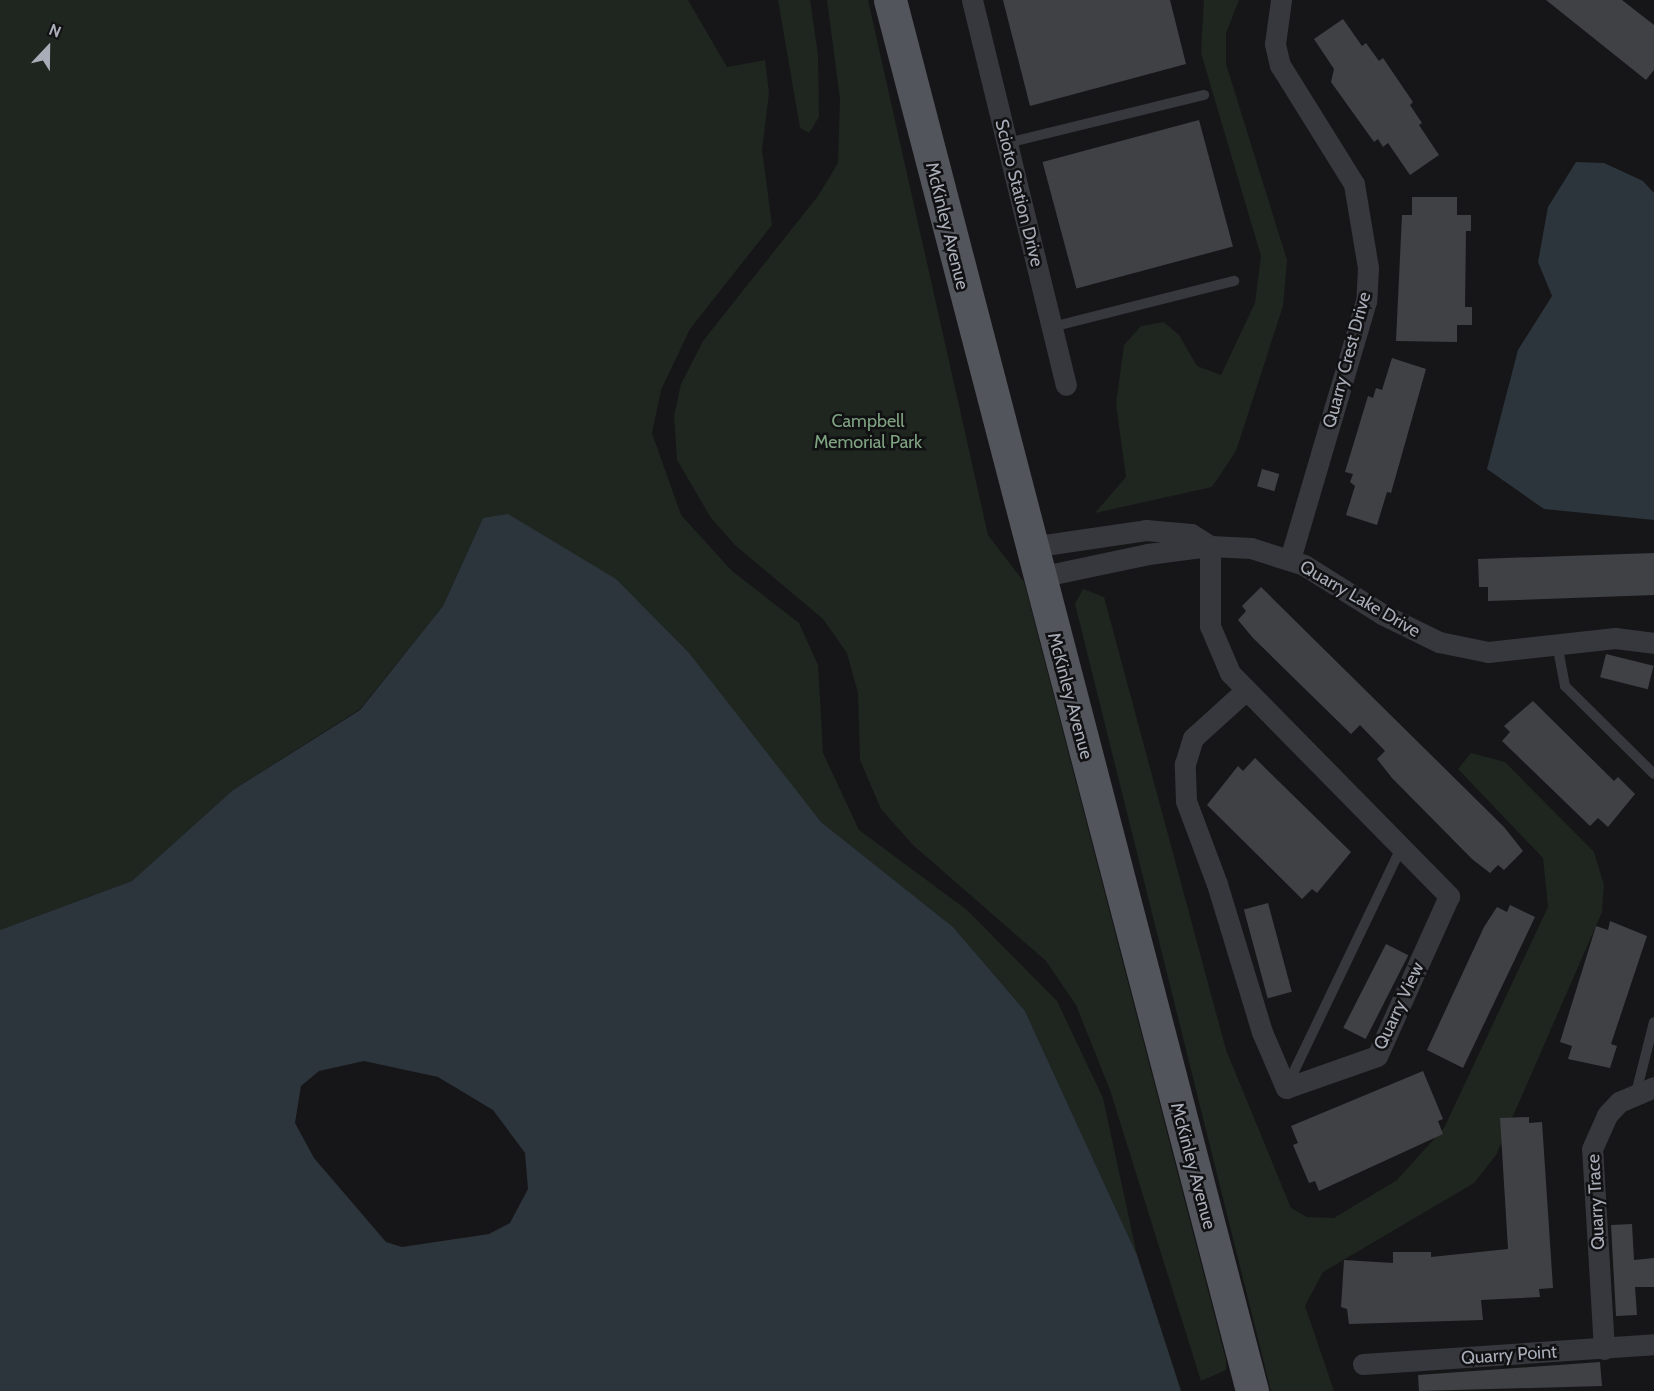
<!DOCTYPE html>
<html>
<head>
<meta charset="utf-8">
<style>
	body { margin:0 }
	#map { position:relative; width:1654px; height:1391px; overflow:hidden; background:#161618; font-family:Cabin,sans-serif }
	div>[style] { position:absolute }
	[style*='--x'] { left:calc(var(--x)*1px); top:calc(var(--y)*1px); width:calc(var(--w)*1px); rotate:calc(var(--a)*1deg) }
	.green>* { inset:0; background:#1e261f }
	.water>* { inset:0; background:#2c353c }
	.building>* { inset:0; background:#404145; transform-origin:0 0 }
	.lane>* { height:10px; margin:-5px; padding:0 5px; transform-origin:5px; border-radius:5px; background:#37383d }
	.street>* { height:21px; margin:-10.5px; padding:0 10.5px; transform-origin:10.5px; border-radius:10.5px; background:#37383d }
	.primary>* { height:33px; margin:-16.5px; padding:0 16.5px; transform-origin:16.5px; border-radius:16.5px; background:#53555c }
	span { translate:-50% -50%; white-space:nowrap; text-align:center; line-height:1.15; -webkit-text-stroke:5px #111113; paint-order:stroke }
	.street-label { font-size:18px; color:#a8adb8 }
	.park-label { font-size:18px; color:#7fa381 }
	.north { position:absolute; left:18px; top:18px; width:60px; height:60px; -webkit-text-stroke:4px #111113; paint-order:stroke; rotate:22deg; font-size:16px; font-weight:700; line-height:24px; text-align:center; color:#a8adb8 }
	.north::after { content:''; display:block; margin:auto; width:21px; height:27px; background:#a8adb8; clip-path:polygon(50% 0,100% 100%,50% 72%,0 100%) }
</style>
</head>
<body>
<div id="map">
	<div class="green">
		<div style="clip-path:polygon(0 0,688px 0,727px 67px,765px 60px,769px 93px,762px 150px,772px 225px,690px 329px,661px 390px,652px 433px,681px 515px,732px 571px,799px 623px,818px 665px,823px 753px,859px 830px,967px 910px,1057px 1001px,1103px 1098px,1137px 1255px,1025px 1011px,953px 927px,821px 822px,776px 767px,483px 518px,443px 606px,360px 709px,233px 790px,132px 881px,0 930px)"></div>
		<div style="clip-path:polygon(778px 0,810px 0,818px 55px,819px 117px,809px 133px,800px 128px)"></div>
		<div style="clip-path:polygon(827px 0,868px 0,988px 535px,1024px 582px,1226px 1360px,1226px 1370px,1201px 1381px,1110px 1090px,1076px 1005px,1046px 961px,913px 845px,881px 809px,860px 760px,858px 693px,847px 653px,823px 619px,735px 545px,711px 518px,677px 460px,674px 416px,681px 384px,703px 341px,818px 196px,838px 163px,840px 99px)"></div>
		<div style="clip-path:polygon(1204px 0,1239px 0,1226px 33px,1226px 64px,1287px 260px,1283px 306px,1236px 451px,1212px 487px,1095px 513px,1126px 477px,1116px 404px,1124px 345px,1141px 326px,1164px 322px,1179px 335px,1197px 366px,1221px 375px,1255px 303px,1261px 256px,1201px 53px)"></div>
		<div style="clip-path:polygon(1083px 589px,1104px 597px,1226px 1050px,1291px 1208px,1307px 1217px,1334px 1218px,1397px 1180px,1444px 1128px,1548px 907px,1543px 858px,1458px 769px,1471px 753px,1505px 762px,1594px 852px,1604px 885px,1602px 912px,1496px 1155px,1474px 1183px,1323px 1272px,1305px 1306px,1334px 1391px,1271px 1391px,1075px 604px)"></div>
	</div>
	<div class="water">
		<div style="clip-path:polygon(1576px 162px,1604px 163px,1643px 181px,1654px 193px,1654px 520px,1544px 509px,1487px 469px,1518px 350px,1552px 296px,1538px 262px,1548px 207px)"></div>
		<div style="clip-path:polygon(evenodd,508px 514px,616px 579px,689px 653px,821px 822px,953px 927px,1025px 1011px,1137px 1255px,1181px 1391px,0 1391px,0 930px,132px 881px,233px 790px,360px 710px,443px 606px,483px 518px,508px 514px,364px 1061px,438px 1077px,493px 1110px,525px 1153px,528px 1189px,510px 1223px,489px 1234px,402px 1247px,386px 1242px,314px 1158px,295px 1123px,301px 1086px,319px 1071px,364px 1061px)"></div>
	</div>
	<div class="building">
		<div style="clip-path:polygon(1003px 0,1170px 0,1186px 64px,1030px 106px)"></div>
		<div style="clip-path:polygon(1546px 0,1622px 0,1654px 25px,1654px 70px,1646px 80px)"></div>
		<div style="clip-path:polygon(1343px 19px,1362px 46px,1366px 43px,1379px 61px,1383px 58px,1413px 102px,1410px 105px,1422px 123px,1419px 125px,1439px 155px,1410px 175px,1388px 143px,1383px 147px,1378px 139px,1374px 142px,1331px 82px,1334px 69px,1314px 39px)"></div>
		<div style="left:1199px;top:120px;width:131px;height:162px;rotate:75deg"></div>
		<div style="clip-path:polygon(1412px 197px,1457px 197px,1457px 215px,1471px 215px,1471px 231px,1466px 231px,1465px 307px,1472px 307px,1472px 325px,1457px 325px,1457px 342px,1396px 341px,1402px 215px,1412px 215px)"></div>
		<div style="clip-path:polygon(1392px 358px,1426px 369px,1391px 493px,1387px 492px,1377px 525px,1346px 515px,1355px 486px,1350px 482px,1353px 474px,1345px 472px,1368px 396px,1373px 398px,1376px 388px,1382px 390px)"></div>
		<div style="left:1262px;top:469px;width:18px;height:18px;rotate:16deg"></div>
		<div style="clip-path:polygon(1654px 553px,1654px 595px,1488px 601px,1488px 587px,1479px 587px,1478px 559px)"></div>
		<div style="clip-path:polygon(1261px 587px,1504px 827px,1523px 851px,1504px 870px,1498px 865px,1490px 873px,1472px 859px,1392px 778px,1377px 759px,1385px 751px,1360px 725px,1351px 734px,1253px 638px,1238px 620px,1246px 611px,1242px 606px)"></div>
		<div style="left:1606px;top:654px;width:49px;height:24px;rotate:14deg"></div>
		<div style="clip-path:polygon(1533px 701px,1614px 781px,1618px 777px,1635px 794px,1608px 827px,1598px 818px,1590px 826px,1502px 741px,1510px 732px,1504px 726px)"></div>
		<div style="clip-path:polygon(1255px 758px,1351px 852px,1317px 893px,1312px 889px,1302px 899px,1207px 805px,1238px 766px,1243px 771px)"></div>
		<div style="left:1268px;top:903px;width:92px;height:25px;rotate:75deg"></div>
		<div style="clip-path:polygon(1510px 905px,1535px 917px,1463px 1068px,1427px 1050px,1484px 927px,1497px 907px,1507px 912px)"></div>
		<div style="clip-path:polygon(1610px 921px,1647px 936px,1611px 1044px,1617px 1046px,1610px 1068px,1568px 1059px,1572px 1046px,1560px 1042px,1596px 926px,1608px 930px)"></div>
		<div style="left:1386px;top:944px;width:25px;height:94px;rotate:27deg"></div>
		<div style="clip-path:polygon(1423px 1071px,1443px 1119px,1438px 1121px,1443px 1134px,1319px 1191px,1315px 1181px,1309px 1183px,1293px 1145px,1298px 1143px,1291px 1126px)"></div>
		<div style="clip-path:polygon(1529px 1117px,1529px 1123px,1542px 1122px,1553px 1288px,1539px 1289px,1540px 1297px,1481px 1300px,1483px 1320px,1349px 1324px,1347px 1309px,1341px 1307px,1344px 1260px,1393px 1263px,1393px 1252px,1431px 1252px,1431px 1257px,1508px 1249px,1500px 1118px)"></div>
		<div style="clip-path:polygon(1632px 1224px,1634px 1260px,1654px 1258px,1654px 1287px,1635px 1287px,1637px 1315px,1616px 1316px,1611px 1225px)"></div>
		<div style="clip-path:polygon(1600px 1362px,1602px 1386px,1419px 1391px,1418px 1375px)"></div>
	</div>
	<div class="lane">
		<div style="--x:1007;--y:143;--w:203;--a:-13.7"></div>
		<div style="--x:1052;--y:327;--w:188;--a:-14.2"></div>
		<div style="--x:1557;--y:644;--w:43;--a:79.2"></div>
		<div style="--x:1565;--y:686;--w:125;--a:44.7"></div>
		<div style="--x:1286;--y:1088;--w:266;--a:-64.4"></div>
		<div style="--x:1636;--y:1093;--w:73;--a:-75.8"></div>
	</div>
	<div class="street">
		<div style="--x:972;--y:0;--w:396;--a:76.3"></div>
		<div style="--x:1281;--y:0;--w:44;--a:97.8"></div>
		<div style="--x:1275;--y:44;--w:22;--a:77"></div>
		<div style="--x:1280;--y:65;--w:140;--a:58.1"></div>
		<div style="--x:1354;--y:184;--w:85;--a:80.5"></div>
		<div style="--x:1368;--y:268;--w:33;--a:93"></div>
		<div style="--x:1366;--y:301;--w:269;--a:106.4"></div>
		<div style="--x:1210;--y:546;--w:80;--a:90"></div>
		<div style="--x:1210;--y:626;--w:51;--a:66.9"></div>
		<div style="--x:1230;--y:673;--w:313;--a:45.5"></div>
		<div style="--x:1449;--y:896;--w:175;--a:114.2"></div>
		<div style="--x:1377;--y:1056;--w:96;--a:160.6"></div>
		<div style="--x:1286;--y:1088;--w:61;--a:-113.2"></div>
		<div style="--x:1262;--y:1032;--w:155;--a:-106.9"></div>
		<div style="--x:1217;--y:884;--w:89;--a:-110.5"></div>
		<div style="--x:1186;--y:801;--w:37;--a:-92"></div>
		<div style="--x:1185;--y:764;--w:27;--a:-73"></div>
		<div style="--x:1193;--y:738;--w:70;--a:-42.1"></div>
		<div style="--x:1031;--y:547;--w:116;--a:-8.4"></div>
		<div style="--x:1146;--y:530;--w:45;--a:5.1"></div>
		<div style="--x:1191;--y:534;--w:22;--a:32"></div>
		<div style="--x:1039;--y:577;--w:111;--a:-11.9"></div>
		<div style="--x:1148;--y:554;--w:63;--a:-7.4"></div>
		<div style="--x:1210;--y:546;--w:41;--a:2.8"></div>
		<div style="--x:1251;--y:548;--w:56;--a:17.8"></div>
		<div style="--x:1304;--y:565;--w:92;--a:32.1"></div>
		<div style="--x:1382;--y:614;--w:64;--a:26.2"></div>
		<div style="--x:1439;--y:642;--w:50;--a:11.5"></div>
		<div style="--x:1488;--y:652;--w:128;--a:-6.3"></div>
		<div style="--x:1615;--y:638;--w:39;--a:7"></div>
		<div style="--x:1604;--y:1349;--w:200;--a:-93.4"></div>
		<div style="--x:1592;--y:1149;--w:37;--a:-66"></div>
		<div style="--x:1607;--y:1115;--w:18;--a:-47"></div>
		<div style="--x:1619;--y:1102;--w:38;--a:-23"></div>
		<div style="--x:1363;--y:1364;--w:292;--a:-3.9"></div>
	</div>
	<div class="primary">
		<div style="--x:890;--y:0;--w:1437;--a:75.41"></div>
	</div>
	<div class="street-label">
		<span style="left:1019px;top:193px;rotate:76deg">Scioto Station Drive</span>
		<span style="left:947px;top:226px;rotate:76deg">McKinley Avenue</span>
		<span style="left:1347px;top:360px;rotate:-75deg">Quarry Crest Drive</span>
		<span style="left:1360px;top:599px;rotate:30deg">Quarry Lake Drive</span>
		<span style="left:1070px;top:696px;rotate:75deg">McKinley Avenue</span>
		<span style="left:1399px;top:1006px;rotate:-65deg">Quarry View</span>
		<span style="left:1193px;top:1166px;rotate:75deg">McKinley Avenue</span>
		<span style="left:1596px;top:1202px;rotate:-93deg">Quarry Trace</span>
		<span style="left:1509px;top:1355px;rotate:-4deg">Quarry Point</span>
	</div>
	<div class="park-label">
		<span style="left:868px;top:432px">Campbell<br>Memorial Park</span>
	</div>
	<div class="north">N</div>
</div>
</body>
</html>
